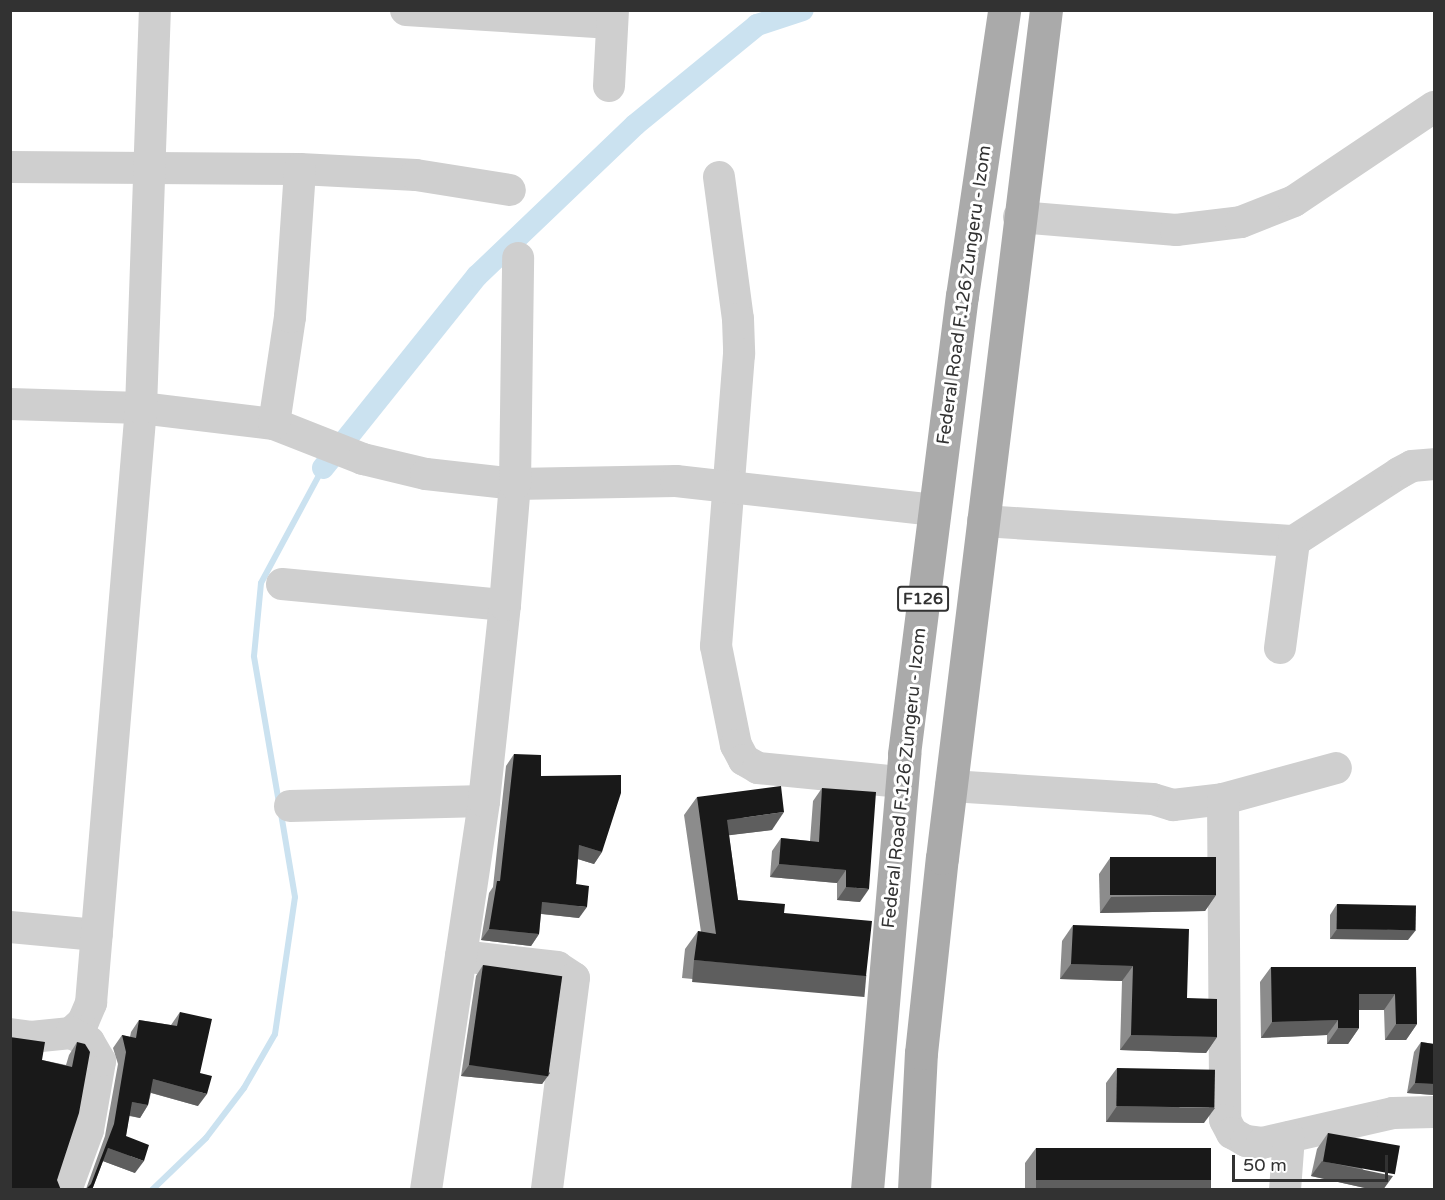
<!DOCTYPE html>
<html>
<head>
<meta charset="utf-8">
<style>
	body { margin:0 }
	#map { position:relative; width:1445px; height:1200px; overflow:hidden; background:#fff; font-family:"Varela Round",sans-serif }
	div>[style] { position:absolute }
	[style*='--x'] { left:calc(var(--x)*1px); top:calc(var(--y)*1px); width:calc(var(--w)*1px); rotate:calc(var(--a)*1deg) }
	.stream>* { height:6px; margin:-3px; padding:0 3px; transform-origin:3px; border-radius:3px; background:#cbe2f0 }
	.canal>* { height:22px; margin:-11px; padding:0 11px; transform-origin:11px; border-radius:11px; background:#cbe2f0 }
	.minor>* { height:32px; margin:-16px; padding:0 16px; transform-origin:16px; border-radius:16px; background:#cfcfcf }
	.major>* { height:33px; margin:-16.5px; padding:0 16.5px; transform-origin:16.5px; border-radius:16.5px; background:#aaa }
	.wall>* { inset:0; background:#8c8c8c }
	.shaded-wall>* { inset:0; background:#5e5e5e; transform-origin:0 0 }
	.building>* { inset:0; background:#191919; transform-origin:0 0 }
	span { translate:-50% -50%; white-space:nowrap; text-align:center; line-height:1.15; -webkit-text-stroke:6px #fff; paint-order:stroke }
	.shield-label span { padding:2px 4px; background:#fff; border:2px solid; border-radius:4px; -webkit-text-stroke-width:0 }
	.shield-label { font-size:16px; color:#323232; font-weight:700 }
	.street-label { font-size:18px; color:#323232 }
	.frame { position:absolute; inset:0; border:12px solid #323232; pointer-events:none }
	.scale { position:absolute; left:1232px; top:1155px; width:156px; height:27px; box-sizing:border-box; border:3px solid #323232; border-top:0; padding-left:8px; font-size:18px; line-height:21px; white-space:nowrap; color:#323232; -webkit-text-stroke:4px #fff; paint-order:stroke }
</style>
</head>
<body>
<div id="map">
	<div class="stream">
		<div style="--x:279;--y:803;--w:149;--a:-99.7"></div>
		<div style="--x:254;--y:656;--w:73;--a:-84.5"></div>
		<div style="--x:261;--y:583;--w:131;--a:-61.7"></div>
		<div style="--x:152;--y:1190;--w:75;--a:-43.9"></div>
		<div style="--x:206;--y:1138;--w:63;--a:-52.8"></div>
		<div style="--x:244;--y:1088;--w:62;--a:-60.1"></div>
		<div style="--x:275;--y:1034;--w:138;--a:-81.7"></div>
		<div style="--x:295;--y:897;--w:85;--a:-99.5"></div>
	</div>
	<div class="canal">
		<div style="--x:323;--y:468;--w:246;--a:-51.3"></div>
		<div style="--x:477;--y:276;--w:219;--a:-43.7"></div>
		<div style="--x:635;--y:125;--w:158;--a:-39.3"></div>
		<div style="--x:757;--y:25;--w:48;--a:-18.1"></div>
	</div>
	<div class="minor">
		<div style="--x:406;--y:10;--w:206;--a:3.6"></div>
		<div style="--x:609;--y:86;--w:76;--a:-87"></div>
		<div style="--x:10;--y:167;--w:290;--a:0.4"></div>
		<div style="--x:300;--y:169;--w:116;--a:3"></div>
		<div style="--x:416;--y:175;--w:95;--a:9.1"></div>
		<div style="--x:719;--y:177;--w:143;--a:82.4"></div>
		<div style="--x:738;--y:319;--w:35;--a:88"></div>
		<div style="--x:739;--y:354;--w:293;--a:94.5"></div>
		<div style="--x:716;--y:646;--w:101;--a:78.6"></div>
		<div style="--x:736;--y:745;--w:17;--a:62"></div>
		<div style="--x:744;--y:760;--w:16;--a:30"></div>
		<div style="--x:758;--y:768;--w:144;--a:5.6"></div>
		<div style="--x:1019;--y:217;--w:158;--a:4.7"></div>
		<div style="--x:1176;--y:230;--w:65;--a:-7"></div>
		<div style="--x:1241;--y:222;--w:57;--a:-21.6"></div>
		<div style="--x:1294;--y:201;--w:169;--a:-33.9"></div>
		<div style="--x:10;--y:404;--w:131;--a:1.7"></div>
		<div style="--x:141;--y:408;--w:134;--a:6.9"></div>
		<div style="--x:274;--y:424;--w:96;--a:21.5"></div>
		<div style="--x:363;--y:459;--w:65;--a:13.4"></div>
		<div style="--x:426;--y:474;--w:90;--a:6.4"></div>
		<div style="--x:515;--y:484;--w:161;--a:-1.1"></div>
		<div style="--x:676;--y:481;--w:260;--a:6.4"></div>
		<div style="--x:274;--y:424;--w:108;--a:-81.5"></div>
		<div style="--x:290;--y:317;--w:148;--a:-86.1"></div>
		<div style="--x:983;--y:521;--w:312;--a:3.7"></div>
		<div style="--x:1294;--y:541;--w:125;--a:-32.9"></div>
		<div style="--x:1399;--y:473;--w:15;--a:-28"></div>
		<div style="--x:1412;--y:466;--w:22;--a:-5"></div>
		<div style="--x:282;--y:584;--w:224;--a:5.4"></div>
		<div style="--x:1280;--y:648;--w:108;--a:-82.5"></div>
		<div style="--x:951;--y:786;--w:202;--a:3.7"></div>
		<div style="--x:1153;--y:799;--w:21;--a:17"></div>
		<div style="--x:1173;--y:805;--w:50;--a:-6.8"></div>
		<div style="--x:1223;--y:799;--w:117;--a:-15.3"></div>
		<div style="--x:1223;--y:799;--w:321;--a:89.6"></div>
		<div style="--x:1225;--y:1120;--w:15;--a:62"></div>
		<div style="--x:1232;--y:1133;--w:16;--a:30"></div>
		<div style="--x:1246;--y:1141;--w:16;--a:7"></div>
		<div style="--x:1262;--y:1143;--w:134;--a:-12.9"></div>
		<div style="--x:1393;--y:1113;--w:41;--a:-1.4"></div>
		<div style="--x:290;--y:806;--w:194;--a:-1.5"></div>
		<div style="--x:10;--y:927;--w:87;--a:5.3"></div>
		<div style="--x:461;--y:956;--w:97;--a:6.5"></div>
		<div style="--x:557;--y:967;--w:20;--a:33"></div>
		<div style="--x:574;--y:978;--w:214;--a:97.3"></div>
		<div style="--x:10;--y:1034;--w:21;--a:8"></div>
		<div style="--x:31;--y:1037;--w:40;--a:-5.7"></div>
		<div style="--x:71;--y:1033;--w:16;--a:-43"></div>
		<div style="--x:83;--y:1022;--w:21;--a:-67"></div>
		<div style="--x:91;--y:1003;--w:597;--a:-85.2"></div>
		<div style="--x:141;--y:408;--w:398;--a:-88"></div>
		<div style="--x:66;--y:1190;--w:64;--a:-69.9"></div>
		<div style="--x:88;--y:1130;--w:70;--a:-80.1"></div>
		<div style="--x:100;--y:1061;--w:22;--a:-120"></div>
		<div style="--x:89;--y:1042;--w:20;--a:-153"></div>
		<div style="--x:426;--y:1190;--w:393;--a:-81.5"></div>
		<div style="--x:484;--y:801;--w:197;--a:-83.9"></div>
		<div style="--x:505;--y:605;--w:121;--a:-85.3"></div>
		<div style="--x:515;--y:484;--w:226;--a:-89.2"></div>
		<div style="--x:1285;--y:1190;--w:53;--a:-85.7"></div>
	</div>
	<div class="major">
		<div style="--x:867;--y:1190;--w:438;--a:-85.1"></div>
		<div style="--x:904;--y:754;--w:462;--a:-82.8"></div>
		<div style="--x:962;--y:296;--w:289;--a:-81.6"></div>
		<div style="--x:914;--y:1190;--w:137;--a:-87.1"></div>
		<div style="--x:921;--y:1053;--w:196;--a:-83.9"></div>
		<div style="--x:942;--y:858;--w:854;--a:-83.01"></div>
	</div>
	<div class="wall">
		<div style="clip-path:polygon(514px 754px,541px 776px,602px 852px,594px 864px,578px 859px,576px 884px,579px 918px,541px 914px,539px 934px,531px 946px,481px 940px,489px 893px,493px 887px,506px 766px)"></div>
		<div style="clip-path:polygon(822px 788px,860px 902px,837px 900px,837px 883px,770px 877px,772px 851px,781px 838px,810px 841px,813px 801px)"></div>
		<div style="clip-path:polygon(697px 797px,772px 830px,729px 835px,738px 900px,784px 913px,866px 976px,854px 994px,682px 978px,685px 949px,698px 931px,701px 932px,684px 815px)"></div>
		<div style="clip-path:polygon(1110px 858px,1216px 895px,1205px 911px,1100px 913px,1099px 874px)"></div>
		<div style="clip-path:polygon(1337px 904px,1408px 940px,1330px 939px,1330px 915px)"></div>
		<div style="clip-path:polygon(1073px 925px,1187px 998px,1217px 1037px,1206px 1053px,1120px 1050px,1122px 981px,1060px 979px,1062px 941px)"></div>
		<div style="clip-path:polygon(483px 965px,550px 1073px,542px 1084px,461px 1076px,476px 976px)"></div>
		<div style="clip-path:polygon(1271px 967px,1416px 967px,1417px 1024px,1406px 1040px,1385px 1040px,1384px 1010px,1359px 1010px,1359px 1028px,1348px 1044px,1327px 1044px,1327px 1035px,1261px 1038px,1260px 982px)"></div>
		<div style="clip-path:polygon(180px 1012px,200px 1073px,198px 1106px,151px 1093px,148px 1105px,140px 1118px,129px 1116px,126px 1136px,135px 1173px,103px 1161px,92px 1190px,86px 1189px,105px 1136px,118px 1064px,113px 1048px,122px 1035px,130px 1037px,131px 1032px,139px 1020px,171px 1025px)"></div>
		<div style="clip-path:polygon(77px 1042px,57px 1180px,10px 1190px,42px 1060px,66px 1065px,69px 1055px)"></div>
		<div style="clip-path:polygon(1421px 1042px,1434px 1044px,1434px 1095px,1407px 1093px,1414px 1052px)"></div>
		<div style="clip-path:polygon(1117px 1068px,1204px 1123px,1106px 1122px,1106px 1083px)"></div>
		<div style="clip-path:polygon(1328px 1133px,1383px 1190px,1374px 1190px,1311px 1176px,1317px 1149px)"></div>
		<div style="clip-path:polygon(1036px 1148px,1211px 1180px,1205px 1190px,1025px 1190px,1025px 1163px)"></div>
	</div>
	<div class="shaded-wall">
		<div style="clip-path:polygon(784px 812px,772px 830px,715px 837px,727px 820px)"></div>
		<div style="clip-path:polygon(579px 845px,602px 852px,594px 864px,571px 857px)"></div>
		<div style="clip-path:polygon(779px 864px,846px 870px,837px 883px,770px 877px)"></div>
		<div style="clip-path:polygon(846px 887px,869px 889px,860px 902px,837px 900px)"></div>
		<div style="clip-path:polygon(1216px 895px,1205px 911px,1100px 913px,1111px 897px)"></div>
		<div style="clip-path:polygon(542px 902px,587px 907px,579px 918px,534px 913px)"></div>
		<div style="clip-path:polygon(489px 929px,539px 934px,531px 946px,481px 940px)"></div>
		<div style="clip-path:polygon(1337px 929px,1416px 930px,1408px 940px,1330px 939px)"></div>
		<div style="left:694px;top:960px;width:173px;height:22px;rotate:5deg"></div>
		<div style="clip-path:polygon(1071px 964px,1133px 966px,1122px 981px,1060px 979px)"></div>
		<div style="clip-path:polygon(1359px 994px,1395px 994px,1384px 1010px,1348px 1010px)"></div>
		<div style="clip-path:polygon(1338px 1020px,1327px 1035px,1261px 1038px,1272px 1022px)"></div>
		<div style="clip-path:polygon(1396px 1024px,1417px 1024px,1406px 1040px,1385px 1040px)"></div>
		<div style="clip-path:polygon(1338px 1028px,1359px 1028px,1348px 1044px,1327px 1044px)"></div>
		<div style="clip-path:polygon(1131px 1035px,1217px 1037px,1206px 1053px,1120px 1050px)"></div>
		<div style="clip-path:polygon(469px 1065px,550px 1073px,542px 1084px,461px 1076px)"></div>
		<div style="clip-path:polygon(153px 1079px,207px 1094px,198px 1106px,145px 1091px)"></div>
		<div style="clip-path:polygon(1415px 1083px,1434px 1084px,1434px 1095px,1407px 1093px)"></div>
		<div style="clip-path:polygon(132px 1102px,148px 1105px,140px 1118px,123px 1114px)"></div>
		<div style="clip-path:polygon(1117px 1106px,1215px 1108px,1204px 1123px,1106px 1122px)"></div>
		<div style="clip-path:polygon(108px 1148px,144px 1161px,135px 1173px,100px 1160px)"></div>
		<div style="clip-path:polygon(1322px 1161px,1393px 1176px,1383px 1190px,1374px 1190px,1311px 1176px)"></div>
		<div style="left:1036px;top:1180px;width:175px;height:12px"></div>
	</div>
	<div class="building">
		<div style="clip-path:polygon(514px 754px,541px 755px,541px 776px,621px 775px,621px 793px,602px 852px,579px 845px,576px 884px,589px 886px,587px 907px,542px 902px,539px 934px,489px 929px,497px 881px,500px 881px)"></div>
		<div style="clip-path:polygon(781px 786px,784px 812px,727px 820px,738px 900px,785px 904px,784px 913px,872px 921px,866px 976px,694px 960px,698px 931px,716px 934px,697px 797px)"></div>
		<div style="clip-path:polygon(822px 788px,876px 792px,869px 889px,846px 887px,846px 870px,779px 864px,781px 838px,819px 842px)"></div>
		<div style="left:1216px;top:857px;width:38px;height:106px;rotate:90deg"></div>
		<div style="left:1337px;top:904px;width:79px;height:25px;rotate:1deg"></div>
		<div style="clip-path:polygon(1073px 925px,1189px 929px,1187px 998px,1217px 999px,1217px 1037px,1131px 1035px,1133px 966px,1071px 964px)"></div>
		<div style="left:483px;top:965px;width:80px;height:101px;rotate:8deg"></div>
		<div style="clip-path:polygon(1271px 967px,1416px 967px,1417px 1024px,1396px 1024px,1395px 994px,1359px 994px,1359px 1028px,1338px 1028px,1338px 1020px,1272px 1022px)"></div>
		<div style="clip-path:polygon(180px 1012px,212px 1019px,200px 1073px,212px 1076px,207px 1094px,153px 1079px,148px 1105px,132px 1102px,126px 1136px,149px 1145px,144px 1161px,108px 1148px,92px 1190px,85px 1190px,91px 1184px,114px 1124px,126px 1052px,122px 1035px,136px 1038px,139px 1020px,177px 1026px)"></div>
		<div style="clip-path:polygon(10px 1037px,45px 1042px,42px 1060px,72px 1067px,77px 1042px,85px 1044px,90px 1052px,79px 1113px,57px 1180px,61px 1190px,10px 1190px)"></div>
		<div style="clip-path:polygon(1421px 1042px,1434px 1044px,1434px 1084px,1415px 1083px)"></div>
		<div style="left:1117px;top:1068px;width:98px;height:38px;rotate:1deg"></div>
		<div style="left:1328px;top:1133px;width:73px;height:29px;rotate:10deg"></div>
		<div style="left:1036px;top:1148px;width:175px;height:32px"></div>
	</div>
	<div class="shield-label">
		<span style="left:923px;top:599px">F126</span>
	</div>
	<div class="street-label">
		<span style="left:964px;top:295px;rotate:-82deg">Federal Road F.126 Zungeru - Izom</span>
		<span style="left:904px;top:778px;rotate:-84deg">Federal Road F.126 Zungeru - Izom</span>
	</div>
	<div class="frame"></div>
	<div class="scale">50 m</div>
</div>
</body>
</html>
